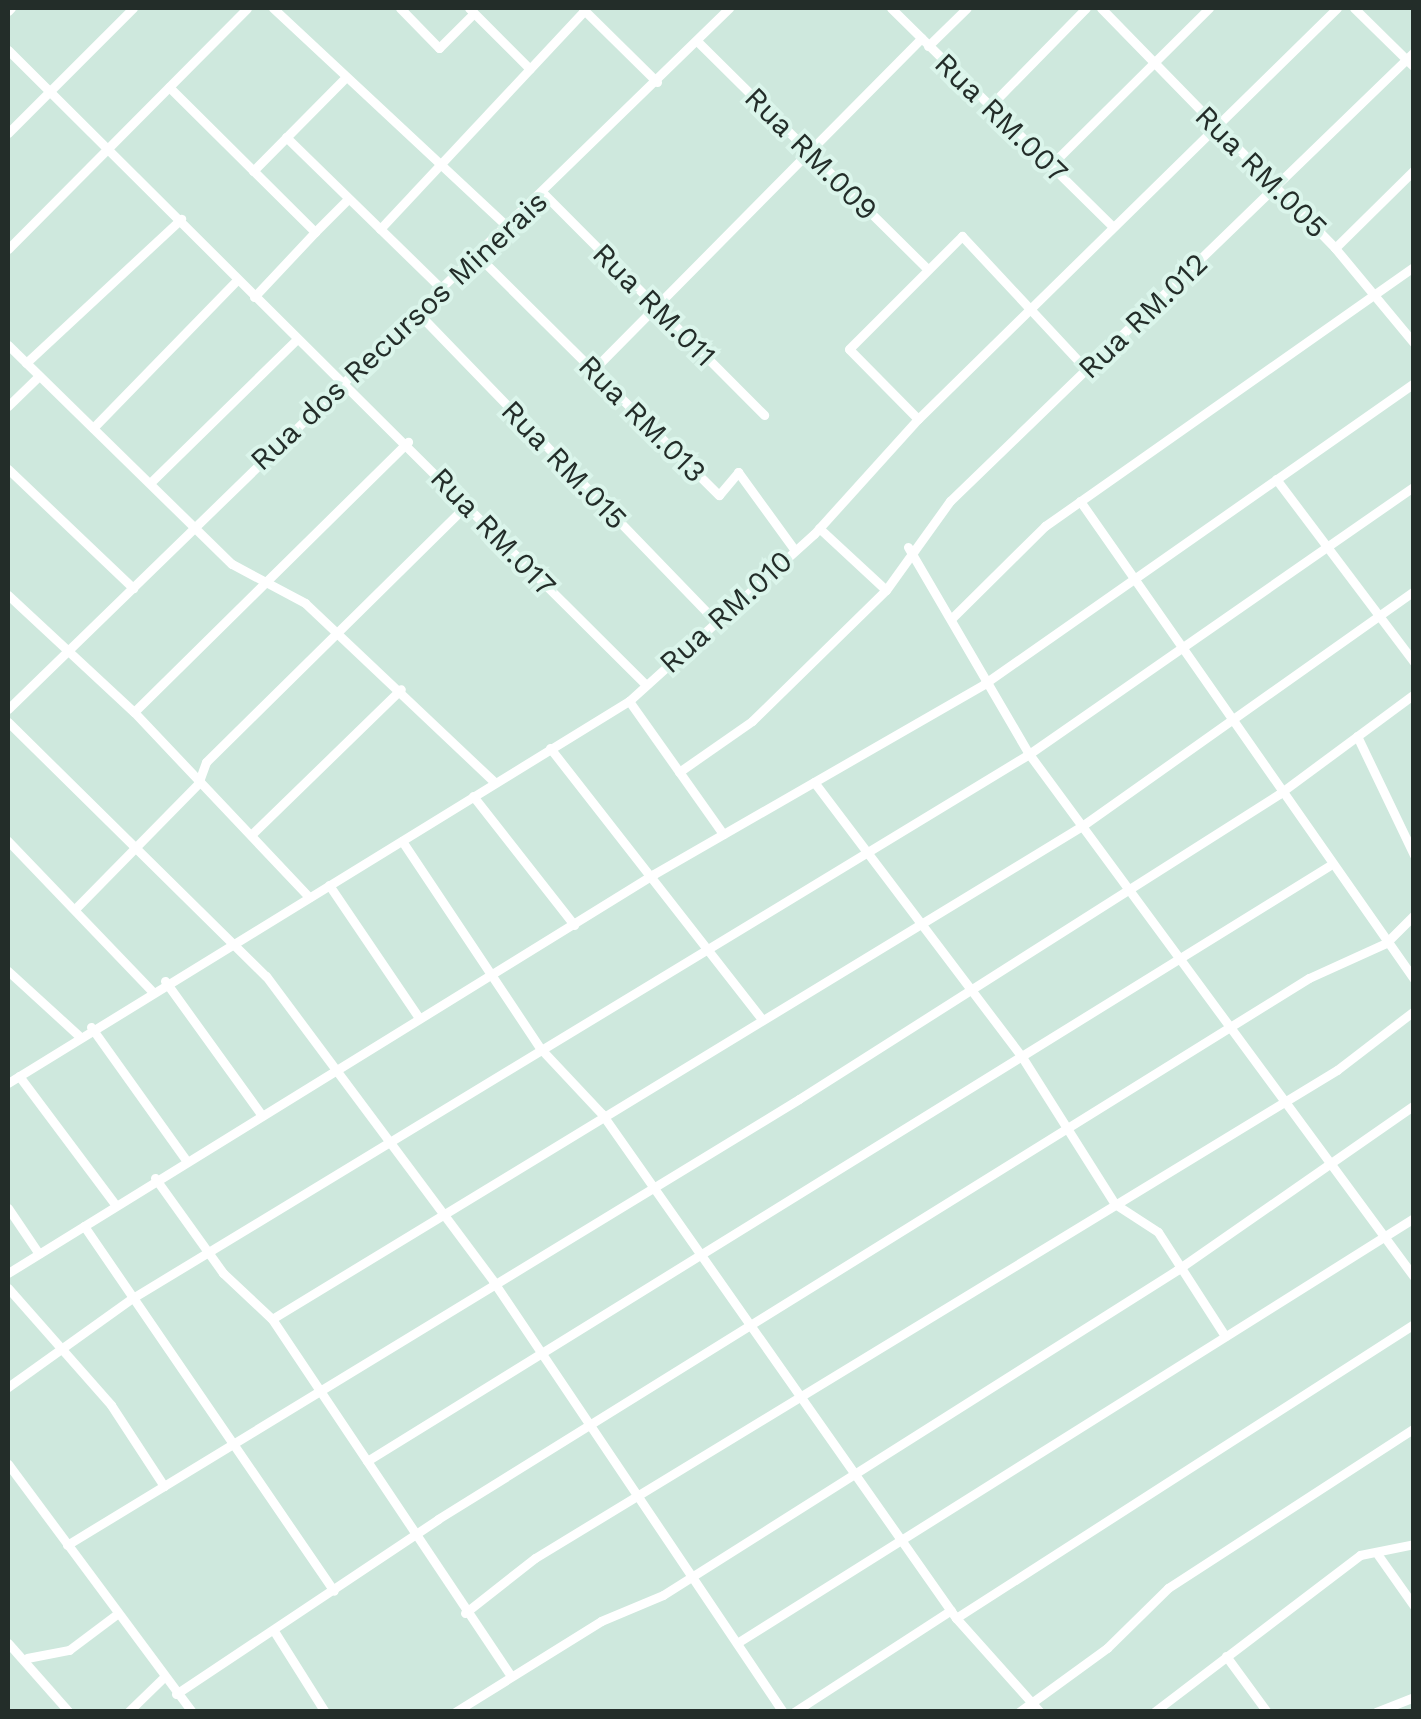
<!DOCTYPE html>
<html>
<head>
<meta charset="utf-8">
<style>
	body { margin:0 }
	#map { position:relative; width:1421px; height:1719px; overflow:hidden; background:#cee8dd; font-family:"Work Sans",sans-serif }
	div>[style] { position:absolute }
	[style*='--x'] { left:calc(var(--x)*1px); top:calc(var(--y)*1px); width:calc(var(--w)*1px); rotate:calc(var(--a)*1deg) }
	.minor>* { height:9px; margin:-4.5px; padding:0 4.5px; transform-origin:4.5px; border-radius:4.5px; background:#fff }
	span { translate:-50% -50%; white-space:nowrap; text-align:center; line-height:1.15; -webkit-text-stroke:8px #dbf5eb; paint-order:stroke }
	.street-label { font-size:30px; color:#232d29 }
	.frame { position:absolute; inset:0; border:10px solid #232d29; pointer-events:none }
</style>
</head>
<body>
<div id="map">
	<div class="minor">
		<div style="--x:273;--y:8;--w:321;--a:43"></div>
		<div style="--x:400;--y:8;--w:56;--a:45.7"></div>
		<div style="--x:439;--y:48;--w:49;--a:-45"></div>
		<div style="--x:469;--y:8;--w:86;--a:45"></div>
		<div style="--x:891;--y:8;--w:310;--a:44.6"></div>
		<div style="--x:1101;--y:8;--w:335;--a:45.7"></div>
		<div style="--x:1335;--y:248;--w:124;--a:50.3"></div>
		<div style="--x:1354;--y:8;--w:84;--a:44.5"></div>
		<div style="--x:583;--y:9;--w:104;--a:44.6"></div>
		<div style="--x:8;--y:11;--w:4;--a:-45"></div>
		<div style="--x:697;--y:41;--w:321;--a:44.7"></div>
		<div style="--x:928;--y:46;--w:54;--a:-44.3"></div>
		<div style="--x:8;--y:50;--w:900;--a:44.86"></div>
		<div style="--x:169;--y:87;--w:206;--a:44.8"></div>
		<div style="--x:315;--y:232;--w:47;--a:-45"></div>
		<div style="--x:990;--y:106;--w:137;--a:-45.6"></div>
		<div style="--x:8;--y:133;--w:177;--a:-45"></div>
		<div style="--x:286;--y:137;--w:216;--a:44.3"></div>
		<div style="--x:1050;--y:166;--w:224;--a:-44.8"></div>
		<div style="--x:253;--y:171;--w:128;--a:-45.3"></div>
		<div style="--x:544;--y:194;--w:312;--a:45.1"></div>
		<div style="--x:380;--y:229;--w:299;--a:-46.9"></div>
		<div style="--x:1335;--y:248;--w:111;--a:-44.6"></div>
		<div style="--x:8;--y:249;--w:339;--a:-45.2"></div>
		<div style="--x:477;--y:255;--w:341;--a:44.8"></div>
		<div style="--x:719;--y:495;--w:30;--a:-50"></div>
		<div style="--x:738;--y:472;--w:95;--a:54"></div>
		<div style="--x:254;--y:297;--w:89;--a:-46.8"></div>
		<div style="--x:416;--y:311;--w:428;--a:46"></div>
		<div style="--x:8;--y:345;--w:313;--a:44.4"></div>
		<div style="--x:232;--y:564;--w:83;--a:28.1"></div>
		<div style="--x:305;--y:603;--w:260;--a:43.4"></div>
		<div style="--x:26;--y:363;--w:212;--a:-42.9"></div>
		<div style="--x:593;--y:370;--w:467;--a:-45.3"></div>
		<div style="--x:8;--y:406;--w:43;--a:-44.1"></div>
		<div style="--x:918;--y:419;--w:98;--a:-134.6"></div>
		<div style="--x:849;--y:349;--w:160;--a:-45"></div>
		<div style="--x:962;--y:236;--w:183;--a:47"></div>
		<div style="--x:93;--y:428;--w:206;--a:-45.8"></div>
		<div style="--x:8;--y:469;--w:173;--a:43.6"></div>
		<div style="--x:1276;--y:479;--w:229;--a:53"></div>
		<div style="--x:150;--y:483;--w:206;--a:-44.4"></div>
		<div style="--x:1080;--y:501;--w:583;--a:55.06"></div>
		<div style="--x:819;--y:528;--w:91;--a:42.8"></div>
		<div style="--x:908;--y:547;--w:240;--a:59.7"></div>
		<div style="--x:1029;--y:754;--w:649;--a:53.64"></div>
		<div style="--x:8;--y:595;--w:172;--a:42.9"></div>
		<div style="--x:134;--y:712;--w:255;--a:46.6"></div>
		<div style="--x:952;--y:618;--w:131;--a:-44.7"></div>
		<div style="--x:1045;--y:526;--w:451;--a:-35.1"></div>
		<div style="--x:629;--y:701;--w:163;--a:54.7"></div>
		<div style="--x:8;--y:709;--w:1006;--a:-44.19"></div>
		<div style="--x:134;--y:712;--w:385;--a:-44.6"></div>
		<div style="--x:8;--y:722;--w:362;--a:44.6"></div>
		<div style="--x:266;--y:976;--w:380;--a:53.3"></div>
		<div style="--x:493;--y:1281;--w:519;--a:56.07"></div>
		<div style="--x:1357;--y:736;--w:132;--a:64.4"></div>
		<div style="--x:550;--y:748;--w:343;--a:52"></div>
		<div style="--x:679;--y:772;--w:89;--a:-34.9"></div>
		<div style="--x:752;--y:721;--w:187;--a:-44.4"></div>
		<div style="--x:886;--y:590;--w:110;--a:-54.3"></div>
		<div style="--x:950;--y:501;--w:646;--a:-44.06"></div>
		<div style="--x:814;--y:782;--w:345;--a:52.9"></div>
		<div style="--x:1022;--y:1057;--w:174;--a:57.7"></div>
		<div style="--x:1115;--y:1204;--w:51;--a:33.1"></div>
		<div style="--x:1158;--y:1232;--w:124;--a:57.2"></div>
		<div style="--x:473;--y:796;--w:164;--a:51.9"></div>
		<div style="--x:251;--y:835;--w:209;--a:-44.2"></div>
		<div style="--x:8;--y:841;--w:207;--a:46.2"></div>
		<div style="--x:402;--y:841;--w:249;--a:56.3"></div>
		<div style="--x:540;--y:1048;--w:91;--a:46.8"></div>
		<div style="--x:602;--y:1114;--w:616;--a:54.92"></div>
		<div style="--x:956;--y:1618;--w:126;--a:48.2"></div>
		<div style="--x:329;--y:885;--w:161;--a:55.9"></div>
		<div style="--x:76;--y:908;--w:174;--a:-45.5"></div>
		<div style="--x:198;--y:784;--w:23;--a:-70"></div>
		<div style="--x:206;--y:762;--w:363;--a:-44.6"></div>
		<div style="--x:8;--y:971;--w:95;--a:42.4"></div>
		<div style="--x:165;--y:981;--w:164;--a:54.2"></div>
		<div style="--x:91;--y:1027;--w:163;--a:54.5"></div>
		<div style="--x:19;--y:1076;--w:159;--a:53.2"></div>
		<div style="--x:8;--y:1083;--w:729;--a:-31.6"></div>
		<div style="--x:629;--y:701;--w:249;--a:-42.1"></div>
		<div style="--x:814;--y:534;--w:155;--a:-47.9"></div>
		<div style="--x:918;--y:419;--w:587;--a:-44.45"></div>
		<div style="--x:155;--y:1178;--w:117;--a:54.4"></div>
		<div style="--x:223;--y:1273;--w:67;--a:43.2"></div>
		<div style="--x:272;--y:1319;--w:428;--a:56.2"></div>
		<div style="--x:8;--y:1208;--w:55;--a:56"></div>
		<div style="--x:84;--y:1226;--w:442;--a:55.6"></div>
		<div style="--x:8;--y:1273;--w:759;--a:-31.7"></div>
		<div style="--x:654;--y:874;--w:381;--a:-29.9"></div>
		<div style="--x:984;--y:684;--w:525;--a:-34.99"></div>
		<div style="--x:8;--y:1288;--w:156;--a:48.6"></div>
		<div style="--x:111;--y:1405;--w:97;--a:56.8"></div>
		<div style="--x:272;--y:1319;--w:948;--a:-31.33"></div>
		<div style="--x:1082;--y:826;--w:407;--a:-35.3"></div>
		<div style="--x:8;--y:1387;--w:151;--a:-35.6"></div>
		<div style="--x:131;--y:1299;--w:1050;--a:-31.25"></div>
		<div style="--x:1029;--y:754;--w:469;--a:-34.8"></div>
		<div style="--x:367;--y:1461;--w:1131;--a:-31.74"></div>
		<div style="--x:8;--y:1464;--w:309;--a:53.4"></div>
		<div style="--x:67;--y:1545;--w:857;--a:-31.35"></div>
		<div style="--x:799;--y:1099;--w:569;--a:-32.43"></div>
		<div style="--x:1279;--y:794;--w:168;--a:-36.5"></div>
		<div style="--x:1378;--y:1555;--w:62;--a:54.8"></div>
		<div style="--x:465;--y:1613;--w:89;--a:-38.2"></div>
		<div style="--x:535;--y:1558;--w:939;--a:-31.32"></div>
		<div style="--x:1337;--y:1070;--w:97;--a:-37.5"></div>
		<div style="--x:956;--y:1618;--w:544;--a:-32.7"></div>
		<div style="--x:274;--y:1631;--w:96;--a:57.8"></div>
		<div style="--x:8;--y:1643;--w:92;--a:48.5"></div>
		<div style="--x:737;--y:1643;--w:799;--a:-32.12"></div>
		<div style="--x:1226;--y:1656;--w:69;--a:53.8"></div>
		<div style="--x:27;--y:1658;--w:43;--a:-10.8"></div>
		<div style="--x:69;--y:1650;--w:60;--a:-36.9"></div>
		<div style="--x:176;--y:1694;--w:315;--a:-33.7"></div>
		<div style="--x:438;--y:1519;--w:1025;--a:-31.85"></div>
		<div style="--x:1309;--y:978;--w:85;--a:-24.4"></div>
		<div style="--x:1386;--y:943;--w:40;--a:-45"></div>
		<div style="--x:128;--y:1712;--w:50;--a:-44.2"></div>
		<div style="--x:455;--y:1712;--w:172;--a:-31.9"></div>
		<div style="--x:601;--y:1621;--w:67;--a:-22.8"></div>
		<div style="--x:663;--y:1595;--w:608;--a:-32.3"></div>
		<div style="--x:1177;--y:1270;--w:289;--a:-34.8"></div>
		<div style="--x:794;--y:1712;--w:187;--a:-33"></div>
		<div style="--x:1019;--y:1712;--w:109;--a:-36"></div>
		<div style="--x:1107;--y:1648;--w:86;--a:-44.5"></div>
		<div style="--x:1168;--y:1588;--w:293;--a:-33"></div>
		<div style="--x:1154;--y:1712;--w:259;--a:-37.3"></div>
		<div style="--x:1360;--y:1555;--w:55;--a:-11.5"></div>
		<div style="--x:1376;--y:1712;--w:41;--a:-21.5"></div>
	</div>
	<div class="street-label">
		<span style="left:1001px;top:118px;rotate:44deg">Rua RM.007</span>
		<span style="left:811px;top:154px;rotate:45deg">Rua RM.009</span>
		<span style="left:1261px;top:172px;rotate:45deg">Rua RM.005</span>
		<span style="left:654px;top:305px;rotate:45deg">Rua RM.011</span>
		<span style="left:1143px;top:316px;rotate:-44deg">Rua RM.012</span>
		<span style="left:399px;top:331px;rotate:-43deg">Rua dos Recursos Minerais</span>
		<span style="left:642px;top:419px;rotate:45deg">Rua RM.013</span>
		<span style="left:564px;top:465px;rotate:46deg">Rua RM.015</span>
		<span style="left:493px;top:532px;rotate:46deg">Rua RM.017</span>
		<span style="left:726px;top:612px;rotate:-42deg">Rua RM.010</span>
	</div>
	<div class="frame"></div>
</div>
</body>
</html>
